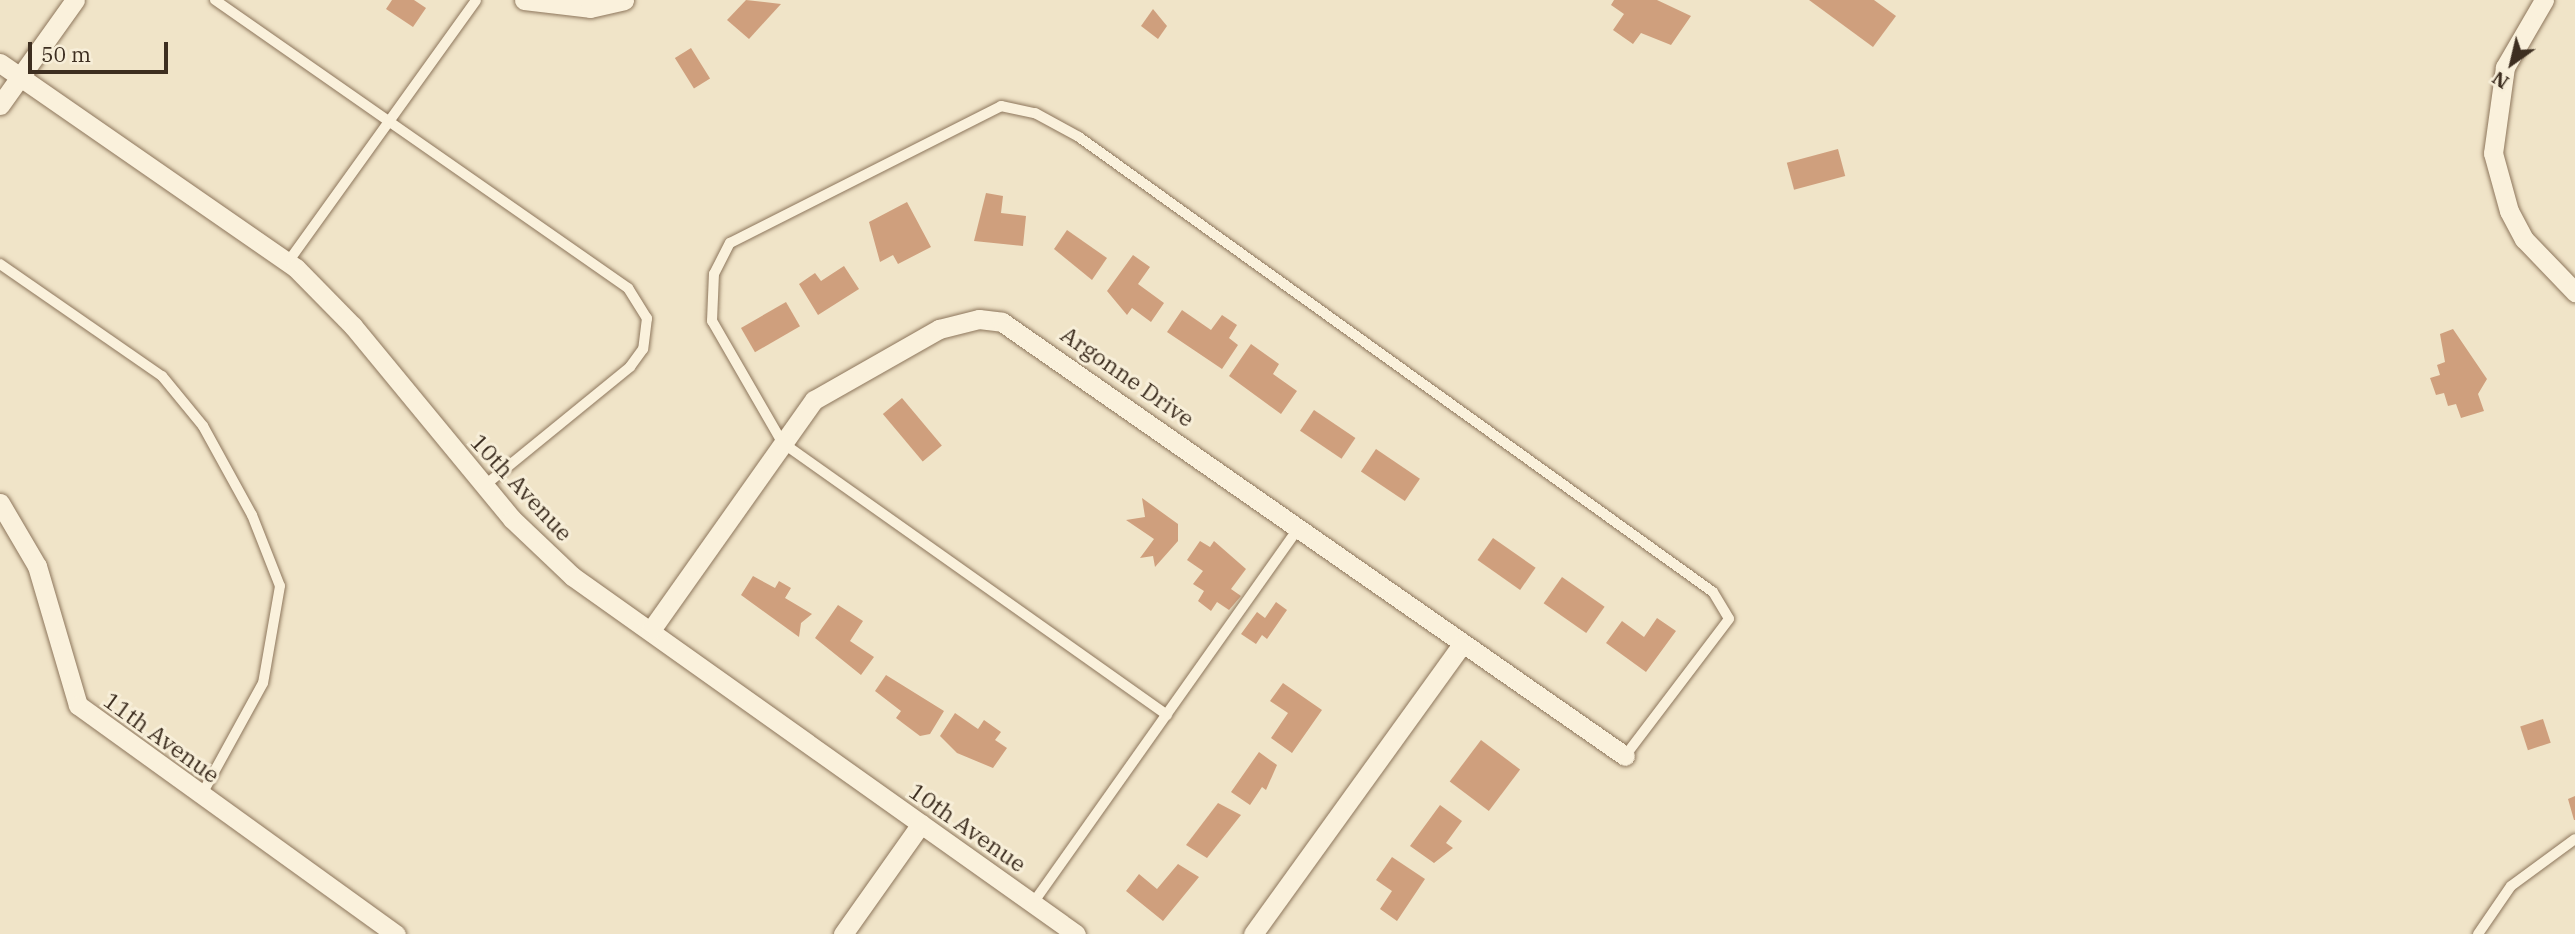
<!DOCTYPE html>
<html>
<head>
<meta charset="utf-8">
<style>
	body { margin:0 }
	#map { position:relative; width:2575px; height:934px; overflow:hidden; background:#f0e4c8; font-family:"IBM Plex Serif",serif }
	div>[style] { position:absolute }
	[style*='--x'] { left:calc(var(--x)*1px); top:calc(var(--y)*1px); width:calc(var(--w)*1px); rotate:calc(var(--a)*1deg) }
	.building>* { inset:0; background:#cf9f7d; transform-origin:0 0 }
	.roads { filter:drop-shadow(0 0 2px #8d765c) drop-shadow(0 0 2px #8d765c) }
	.service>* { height:10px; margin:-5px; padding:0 5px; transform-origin:5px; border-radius:5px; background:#faf1dc }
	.minor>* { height:19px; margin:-9.5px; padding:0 9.5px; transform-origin:9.5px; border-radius:9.5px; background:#faf1dc }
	span { translate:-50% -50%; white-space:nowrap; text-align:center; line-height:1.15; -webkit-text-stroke:6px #f7eed8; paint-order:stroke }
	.street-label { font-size:23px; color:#3d2e20 }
	.north { position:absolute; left:2477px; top:28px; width:70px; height:70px; -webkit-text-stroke:5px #f7eed8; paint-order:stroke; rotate:214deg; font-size:19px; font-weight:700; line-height:28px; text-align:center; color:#3d2e20 }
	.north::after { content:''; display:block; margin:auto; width:24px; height:32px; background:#3d2e20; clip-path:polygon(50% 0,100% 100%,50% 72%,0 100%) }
	.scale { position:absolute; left:28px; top:42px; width:140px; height:32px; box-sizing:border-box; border:4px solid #3d2e20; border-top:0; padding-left:9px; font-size:21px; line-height:24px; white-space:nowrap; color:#3d2e20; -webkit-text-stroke:5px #f7eed8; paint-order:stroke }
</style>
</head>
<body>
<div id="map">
	<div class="building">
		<div style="clip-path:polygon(392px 0,414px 0,426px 8px,413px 27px,386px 9px)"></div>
		<div style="clip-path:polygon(746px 0,781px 4px,749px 39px,727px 20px)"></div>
		<div style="clip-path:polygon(1614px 0,1657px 0,1691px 16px,1671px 45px,1641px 33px,1633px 44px,1613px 30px,1624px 14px,1611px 5px)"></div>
		<div style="clip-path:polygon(1809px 0,1874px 0,1896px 16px,1873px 47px)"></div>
		<div style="clip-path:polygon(1153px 9px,1167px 26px,1158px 39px,1141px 26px)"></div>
		<div style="left:691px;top:48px;width:36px;height:19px;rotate:58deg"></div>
		<div style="left:1838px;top:149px;width:28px;height:53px;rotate:75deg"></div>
		<div style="clip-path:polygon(986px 193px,1003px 196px,1001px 213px,1026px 216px,1023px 246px,974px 241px)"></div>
		<div style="clip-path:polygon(907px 202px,931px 247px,898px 264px,893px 255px,880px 262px,869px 222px)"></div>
		<div style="clip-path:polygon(1067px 230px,1107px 258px,1092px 280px,1054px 249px)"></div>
		<div style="clip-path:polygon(1133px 255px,1150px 267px,1138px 284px,1164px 303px,1151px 322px,1132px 308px,1127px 315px,1107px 291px)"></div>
		<div style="clip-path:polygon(844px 266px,859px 289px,818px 315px,799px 284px,815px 273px,821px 281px)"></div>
		<div style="left:786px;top:302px;width:28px;height:52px;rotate:60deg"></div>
		<div style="clip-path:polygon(1182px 310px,1211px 330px,1222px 315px,1237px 325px,1229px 338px,1238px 345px,1222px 369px,1167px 332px)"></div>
		<div style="clip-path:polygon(2453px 329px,2487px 379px,2478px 394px,2484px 411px,2461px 418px,2456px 404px,2448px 406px,2444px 393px,2436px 395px,2430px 378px,2440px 375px,2437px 365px,2445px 362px,2440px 334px)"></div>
		<div style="clip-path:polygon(1251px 344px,1279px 364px,1273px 374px,1297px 391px,1281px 414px,1229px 376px)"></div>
		<div style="left:902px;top:398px;width:62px;height:25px;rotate:50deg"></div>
		<div style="left:1314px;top:410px;width:50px;height:25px;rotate:34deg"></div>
		<div style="left:1376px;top:449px;width:53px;height:27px;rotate:34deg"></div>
		<div style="clip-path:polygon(1142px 498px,1178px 524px,1178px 541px,1155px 567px,1153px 556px,1140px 558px,1154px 539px,1126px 520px,1145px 517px)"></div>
		<div style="left:1493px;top:538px;width:52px;height:27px;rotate:35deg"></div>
		<div style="clip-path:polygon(1200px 541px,1210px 547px,1214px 541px,1246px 569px,1231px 589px,1241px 596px,1229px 610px,1217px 602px,1211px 611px,1198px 601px,1204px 591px,1193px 584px,1203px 571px,1187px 560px)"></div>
		<div style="clip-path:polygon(753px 576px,775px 588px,779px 581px,791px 588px,785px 598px,812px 614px,801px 623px,799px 637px,741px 595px)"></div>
		<div style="left:1562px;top:577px;width:52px;height:32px;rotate:35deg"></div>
		<div style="clip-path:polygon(1276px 602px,1287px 610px,1267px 639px,1262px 635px,1256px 644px,1241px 634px,1257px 612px,1265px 618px)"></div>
		<div style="clip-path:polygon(838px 605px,863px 621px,850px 641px,874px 657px,861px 675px,815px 638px)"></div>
		<div style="clip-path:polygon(1657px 618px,1676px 631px,1646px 672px,1606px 643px,1622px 621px,1644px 637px)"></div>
		<div style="clip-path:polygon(886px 675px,944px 711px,930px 734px,920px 736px,896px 718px,901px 711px,875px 691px)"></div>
		<div style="clip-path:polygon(1283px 683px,1322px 710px,1292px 753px,1271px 738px,1288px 713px,1270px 701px)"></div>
		<div style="clip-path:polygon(955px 713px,978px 729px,984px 720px,1001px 732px,995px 740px,1007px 748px,993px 768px,957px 753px,940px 736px)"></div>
		<div style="left:2543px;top:719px;width:25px;height:24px;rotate:72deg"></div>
		<div style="left:1481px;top:740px;width:49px;height:52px;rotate:37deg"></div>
		<div style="clip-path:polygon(1259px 752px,1277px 765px,1266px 790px,1262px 787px,1250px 805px,1231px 792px)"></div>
		<div style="clip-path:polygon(2575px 796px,2575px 820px,2574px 820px,2568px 799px)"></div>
		<div style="clip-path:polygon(1218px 803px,1241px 815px,1207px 858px,1186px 845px)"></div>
		<div style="clip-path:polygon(1440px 805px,1462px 821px,1446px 843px,1453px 848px,1434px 863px,1410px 846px)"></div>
		<div style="clip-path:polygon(1392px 857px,1425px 879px,1397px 921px,1380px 909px,1392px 891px,1376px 880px)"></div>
		<div style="clip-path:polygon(1178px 864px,1199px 877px,1163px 921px,1126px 891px,1139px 874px,1157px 889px)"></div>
	</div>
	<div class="roads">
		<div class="service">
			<div style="--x:215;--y:0;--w:504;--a:34.89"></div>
			<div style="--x:628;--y:288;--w:36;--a:58"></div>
			<div style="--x:647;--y:318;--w:31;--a:97"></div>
			<div style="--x:643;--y:349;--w:22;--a:126"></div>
			<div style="--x:630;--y:367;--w:188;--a:140.8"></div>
			<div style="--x:288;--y:262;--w:322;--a:-54.3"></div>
			<div style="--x:0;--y:264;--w:197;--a:34.7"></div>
			<div style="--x:162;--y:376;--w:65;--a:50.6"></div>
			<div style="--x:203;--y:426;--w:102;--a:61.2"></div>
			<div style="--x:252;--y:515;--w:76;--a:68.5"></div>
			<div style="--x:280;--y:586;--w:98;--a:99.9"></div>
			<div style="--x:263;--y:683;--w:129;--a:118.8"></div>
			<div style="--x:1167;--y:715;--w:472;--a:-144.7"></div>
			<div style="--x:782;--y:442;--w:140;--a:-120"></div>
			<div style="--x:712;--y:321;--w:47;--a:-87.6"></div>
			<div style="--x:714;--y:274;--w:35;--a:-63"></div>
			<div style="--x:730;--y:243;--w:304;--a:-26.8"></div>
			<div style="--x:1001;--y:106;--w:35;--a:12"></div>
			<div style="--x:1035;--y:113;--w:50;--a:28.6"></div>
			<div style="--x:1079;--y:137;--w:780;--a:35.67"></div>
			<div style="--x:1713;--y:592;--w:31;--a:59"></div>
			<div style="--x:1729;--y:619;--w:172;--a:127.2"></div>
			<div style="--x:1033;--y:903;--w:460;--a:-54.7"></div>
			<div style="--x:2478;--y:934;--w:58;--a:-55.5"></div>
			<div style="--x:2511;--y:886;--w:79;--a:-36.3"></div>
		</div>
		<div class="minor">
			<div style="--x:524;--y:0;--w:66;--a:6.9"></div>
			<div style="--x:590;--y:8;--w:35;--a:-13"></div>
			<div style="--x:2544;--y:0;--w:78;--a:120.2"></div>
			<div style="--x:2505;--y:67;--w:87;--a:97.9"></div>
			<div style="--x:2493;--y:153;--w:60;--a:74.6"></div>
			<div style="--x:2509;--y:211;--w:32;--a:62"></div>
			<div style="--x:2524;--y:239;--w:74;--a:46.1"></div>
			<div style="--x:0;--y:63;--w:360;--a:34.7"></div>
			<div style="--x:296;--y:268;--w:81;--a:45.5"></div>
			<div style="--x:353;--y:326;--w:250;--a:50.5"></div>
			<div style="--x:512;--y:519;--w:83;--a:43.5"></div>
			<div style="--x:572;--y:576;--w:618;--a:35.39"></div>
			<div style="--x:0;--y:105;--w:129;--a:-54.5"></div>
			<div style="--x:0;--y:503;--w:73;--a:59.6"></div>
			<div style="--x:37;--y:566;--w:145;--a:73.6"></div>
			<div style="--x:78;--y:705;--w:392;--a:35.8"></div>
			<div style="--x:651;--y:630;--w:282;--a:-54.7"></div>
			<div style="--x:814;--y:400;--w:144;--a:-29.6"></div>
			<div style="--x:939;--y:329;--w:41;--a:-14"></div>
			<div style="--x:979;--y:319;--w:23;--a:7"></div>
			<div style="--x:1002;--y:322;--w:759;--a:34.86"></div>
			<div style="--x:843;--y:934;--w:135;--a:-54.7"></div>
			<div style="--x:1253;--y:934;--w:357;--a:-54.2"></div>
		</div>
	</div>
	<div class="street-label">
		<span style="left:1128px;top:376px;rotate:35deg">Argonne Drive</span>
		<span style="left:522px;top:487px;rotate:47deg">10th Avenue</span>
		<span style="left:162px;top:737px;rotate:36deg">11th Avenue</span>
		<span style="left:968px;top:827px;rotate:35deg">10th Avenue</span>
	</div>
	<div class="north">N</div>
	<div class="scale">50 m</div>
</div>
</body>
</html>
